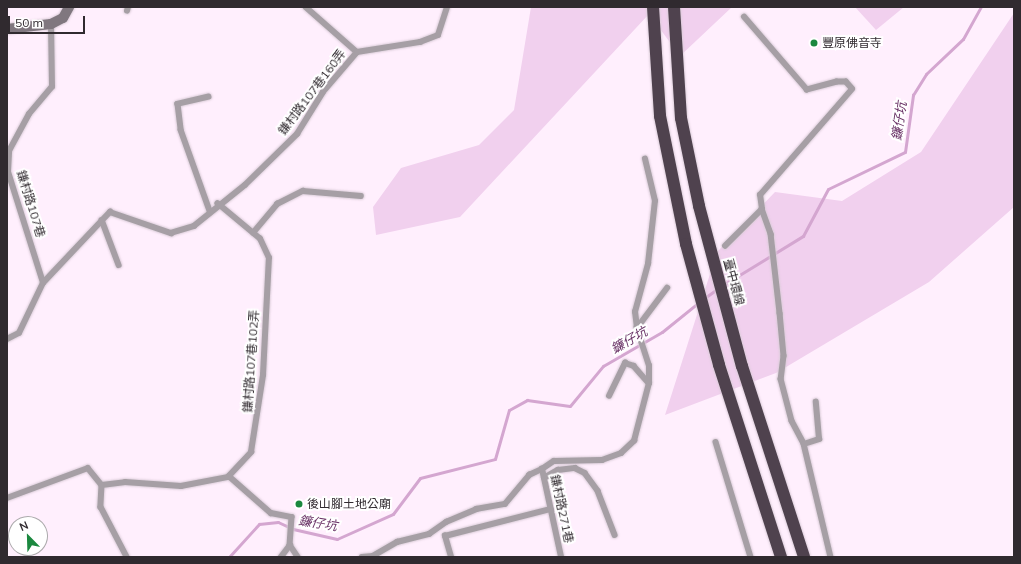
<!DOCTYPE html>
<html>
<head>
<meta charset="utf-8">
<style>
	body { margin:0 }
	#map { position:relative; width:1021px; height:564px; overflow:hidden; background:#ffeffd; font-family:Mulish,"Noto Sans TC",sans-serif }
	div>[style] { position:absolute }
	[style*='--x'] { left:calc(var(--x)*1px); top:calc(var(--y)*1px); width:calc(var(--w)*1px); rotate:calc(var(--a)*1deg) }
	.green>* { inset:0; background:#f1d0ee }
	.stream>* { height:3px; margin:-1.5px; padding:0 1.5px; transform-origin:1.5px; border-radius:1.5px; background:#d4a6d0 }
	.roads { filter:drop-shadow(0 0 1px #daccd8) drop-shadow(0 0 1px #daccd8) }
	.lane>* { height:5.5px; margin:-2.75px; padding:0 2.75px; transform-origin:2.75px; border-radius:2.75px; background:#a69fa5 }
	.secondary>* { height:10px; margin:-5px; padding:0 5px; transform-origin:5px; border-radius:5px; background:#80777f }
	.highway>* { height:12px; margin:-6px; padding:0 6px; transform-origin:6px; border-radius:6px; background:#4f424e }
	.dots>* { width:11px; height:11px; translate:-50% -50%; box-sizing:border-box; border:2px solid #fff; border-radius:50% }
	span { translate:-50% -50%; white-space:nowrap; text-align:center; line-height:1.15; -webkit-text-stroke:4px #fff; paint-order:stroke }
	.poi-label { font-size:12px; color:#302a2f }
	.left { translate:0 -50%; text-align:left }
	.street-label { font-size:12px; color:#302a2f }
	.water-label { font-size:13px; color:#693266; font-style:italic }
	.frame { position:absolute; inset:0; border:8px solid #302a2f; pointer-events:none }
	.north { position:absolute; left:8px; top:516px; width:40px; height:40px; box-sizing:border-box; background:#fff; border:1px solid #acaaac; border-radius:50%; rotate:337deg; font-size:11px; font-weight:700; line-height:16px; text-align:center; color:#302a2f }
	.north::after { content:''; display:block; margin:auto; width:14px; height:18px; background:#1b883f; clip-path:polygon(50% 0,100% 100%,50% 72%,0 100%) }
	.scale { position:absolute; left:8px; top:16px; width:77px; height:18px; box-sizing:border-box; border:2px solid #302a2f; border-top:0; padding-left:5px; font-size:12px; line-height:14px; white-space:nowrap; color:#302a2f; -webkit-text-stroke:3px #fff; paint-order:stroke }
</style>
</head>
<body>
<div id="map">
	<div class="green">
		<div style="clip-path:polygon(531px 7px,732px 7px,680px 56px,649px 14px,460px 217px,376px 235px,373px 207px,401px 168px,479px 145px,514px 110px)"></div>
		<div style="clip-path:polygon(855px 7px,904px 7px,876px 30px)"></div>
		<div style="clip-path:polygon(1014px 13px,1014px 207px,929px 282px,776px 373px,665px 415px,717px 252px,775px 192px,842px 201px,921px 152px)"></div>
	</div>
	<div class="stream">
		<div style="--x:723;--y:285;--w:94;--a:-31.5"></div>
		<div style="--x:803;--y:236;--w:53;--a:-62"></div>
		<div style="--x:828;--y:189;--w:85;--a:-25.7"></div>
		<div style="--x:905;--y:152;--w:58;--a:-82"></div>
		<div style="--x:913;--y:95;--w:25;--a:-58"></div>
		<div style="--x:926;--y:74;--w:51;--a:-43.4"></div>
		<div style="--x:963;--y:39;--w:37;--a:-61"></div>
		<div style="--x:703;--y:299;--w:19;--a:-35"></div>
		<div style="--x:229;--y:557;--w:45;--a:-47.7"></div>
		<div style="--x:259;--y:524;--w:19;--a:-6"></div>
		<div style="--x:278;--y:522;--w:17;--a:25"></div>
		<div style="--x:293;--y:529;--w:45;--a:12.8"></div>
		<div style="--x:337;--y:539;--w:61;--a:-24.1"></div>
		<div style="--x:393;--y:514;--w:45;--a:-53.1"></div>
		<div style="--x:420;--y:478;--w:77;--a:-14.2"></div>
		<div style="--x:495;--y:459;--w:51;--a:-74.1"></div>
		<div style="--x:509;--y:410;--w:21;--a:-29"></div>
		<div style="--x:527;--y:400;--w:43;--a:7.9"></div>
		<div style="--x:570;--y:406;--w:52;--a:-50.5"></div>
		<div style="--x:603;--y:366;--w:68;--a:-30"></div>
		<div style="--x:662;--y:332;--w:48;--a:-39"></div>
	</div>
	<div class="roads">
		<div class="lane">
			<div style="--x:306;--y:7;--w:68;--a:41.4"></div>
			<div style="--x:127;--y:11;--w:4;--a:-76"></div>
			<div style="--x:209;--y:97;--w:32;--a:167"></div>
			<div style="--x:178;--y:104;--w:26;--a:83"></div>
			<div style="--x:181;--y:130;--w:86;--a:70.3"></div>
			<div style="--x:762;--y:209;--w:27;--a:70"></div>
			<div style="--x:771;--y:234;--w:80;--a:83.5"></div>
			<div style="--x:780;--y:313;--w:43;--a:84.7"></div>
			<div style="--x:784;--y:356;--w:23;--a:97"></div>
			<div style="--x:781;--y:379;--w:43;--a:75.3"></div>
			<div style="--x:792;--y:421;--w:26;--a:62"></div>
			<div style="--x:804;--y:444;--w:116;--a:76.6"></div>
			<div style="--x:102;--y:220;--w:48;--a:69.3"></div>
			<div style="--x:253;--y:233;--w:38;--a:-50"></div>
			<div style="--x:277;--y:204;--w:29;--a:-27"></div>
			<div style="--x:303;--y:191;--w:58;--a:4.9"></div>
			<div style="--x:725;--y:246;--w:52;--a:-45"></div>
			<div style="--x:762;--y:209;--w:14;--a:-98"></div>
			<div style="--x:760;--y:195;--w:140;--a:-49"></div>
			<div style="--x:852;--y:89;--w:9;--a:-131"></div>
			<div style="--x:846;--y:82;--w:9;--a:180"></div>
			<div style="--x:837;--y:82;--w:31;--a:165"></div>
			<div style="--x:807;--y:90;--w:96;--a:-130.8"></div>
			<div style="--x:43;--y:283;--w:98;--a:-46.7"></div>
			<div style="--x:110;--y:212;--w:65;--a:19"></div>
			<div style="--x:171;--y:233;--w:24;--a:-17"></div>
			<div style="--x:194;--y:226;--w:65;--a:-38.8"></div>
			<div style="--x:245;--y:185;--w:73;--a:-44.4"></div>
			<div style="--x:297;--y:134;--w:49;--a:-58.2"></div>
			<div style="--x:323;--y:92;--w:52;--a:-49.6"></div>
			<div style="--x:357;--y:52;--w:64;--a:-9"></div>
			<div style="--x:420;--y:42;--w:19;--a:-21"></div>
			<div style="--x:438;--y:35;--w:29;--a:-72"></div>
			<div style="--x:637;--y:328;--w:16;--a:-97"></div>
			<div style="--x:635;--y:312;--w:50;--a:-74.8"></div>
			<div style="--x:648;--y:264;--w:63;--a:-83.7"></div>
			<div style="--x:655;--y:201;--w:43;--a:-103.4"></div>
			<div style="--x:7;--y:339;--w:13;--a:-27"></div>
			<div style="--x:19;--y:333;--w:55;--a:-64.4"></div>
			<div style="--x:43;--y:283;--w:116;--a:-107.5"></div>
			<div style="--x:8;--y:172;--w:21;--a:-87"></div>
			<div style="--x:9;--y:151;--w:42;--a:-61.6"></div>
			<div style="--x:29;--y:114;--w:35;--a:-50"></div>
			<div style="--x:52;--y:87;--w:63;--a:-90.9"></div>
			<div style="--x:609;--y:396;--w:37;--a:-64"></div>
			<div style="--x:625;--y:363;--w:9;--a:18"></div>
			<div style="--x:634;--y:366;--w:23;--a:49"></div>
			<div style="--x:716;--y:442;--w:120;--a:73.1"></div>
			<div style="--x:804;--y:444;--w:16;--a:-18"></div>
			<div style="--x:819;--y:439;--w:37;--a:-95"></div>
			<div style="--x:229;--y:476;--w:56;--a:41.4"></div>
			<div style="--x:271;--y:513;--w:21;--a:11"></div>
			<div style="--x:292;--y:517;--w:28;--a:94"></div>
			<div style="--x:290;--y:545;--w:14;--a:56"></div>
			<div style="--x:544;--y:478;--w:16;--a:-30"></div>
			<div style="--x:558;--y:470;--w:17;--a:-7"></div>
			<div style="--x:575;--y:468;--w:11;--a:27"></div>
			<div style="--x:585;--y:473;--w:22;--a:54"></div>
			<div style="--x:598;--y:491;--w:47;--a:68.9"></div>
			<div style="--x:102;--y:485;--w:23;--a:-7"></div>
			<div style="--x:125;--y:482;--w:56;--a:4.1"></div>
			<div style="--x:181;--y:486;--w:48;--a:-10.8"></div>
			<div style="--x:228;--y:477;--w:34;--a:-47"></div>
			<div style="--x:251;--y:452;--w:78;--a:-81.1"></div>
			<div style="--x:263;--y:375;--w:117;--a:-87.1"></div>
			<div style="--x:269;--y:258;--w:21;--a:-115"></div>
			<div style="--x:260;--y:239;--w:55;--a:-140.2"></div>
			<div style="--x:7;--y:498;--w:86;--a:-20.3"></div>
			<div style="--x:88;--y:468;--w:22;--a:51"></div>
			<div style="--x:102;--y:485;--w:22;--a:93"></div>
			<div style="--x:101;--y:507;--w:56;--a:62.5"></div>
			<div style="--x:281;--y:557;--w:15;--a:-53"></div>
			<div style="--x:362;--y:557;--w:11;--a:-5"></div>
			<div style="--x:373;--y:556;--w:28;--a:-30"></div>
			<div style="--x:397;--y:542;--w:33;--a:-14"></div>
			<div style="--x:429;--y:534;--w:21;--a:-35"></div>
			<div style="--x:446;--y:522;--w:33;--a:-23"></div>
			<div style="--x:476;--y:509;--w:29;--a:-10"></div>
			<div style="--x:505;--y:504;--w:38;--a:-50"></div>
			<div style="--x:529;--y:475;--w:14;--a:-25"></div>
			<div style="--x:451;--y:557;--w:22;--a:-106"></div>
			<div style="--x:445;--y:536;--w:109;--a:-14.3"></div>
			<div style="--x:561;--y:557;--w:90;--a:-102.2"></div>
			<div style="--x:542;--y:469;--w:14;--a:-34"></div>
			<div style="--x:554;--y:461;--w:48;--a:-1.2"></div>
			<div style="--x:602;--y:460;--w:20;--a:-20"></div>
			<div style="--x:621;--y:453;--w:18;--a:-43"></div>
			<div style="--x:634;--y:441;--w:60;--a:-75.5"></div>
			<div style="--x:649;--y:383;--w:17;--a:-90"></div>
			<div style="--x:649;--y:366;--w:40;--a:-108"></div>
			<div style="--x:637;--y:328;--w:50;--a:-53.1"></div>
		</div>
		<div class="secondary">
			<div style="--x:7;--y:29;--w:44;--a:-6.5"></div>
			<div style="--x:51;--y:24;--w:13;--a:-27"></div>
			<div style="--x:63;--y:18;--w:13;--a:-61"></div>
		</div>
		<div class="highway">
			<div style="--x:653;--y:7;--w:109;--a:86.3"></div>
			<div style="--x:660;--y:116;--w:131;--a:78.5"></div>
			<div style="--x:686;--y:244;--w:125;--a:74.7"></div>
			<div style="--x:719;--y:365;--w:202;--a:72.1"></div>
			<div style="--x:674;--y:7;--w:111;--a:86.4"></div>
			<div style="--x:681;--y:118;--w:90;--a:78.4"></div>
			<div style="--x:699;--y:206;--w:166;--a:75"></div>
			<div style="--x:742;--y:366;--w:201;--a:72"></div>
		</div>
	</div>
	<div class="dots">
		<div style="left:814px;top:43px;background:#1b883f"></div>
		<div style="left:299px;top:504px;background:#1b883f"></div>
	</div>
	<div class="poi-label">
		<span class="left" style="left:822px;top:43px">豐原佛音寺</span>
		<span class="left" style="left:307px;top:504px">後山腳土地公廟</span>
	</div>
	<div class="street-label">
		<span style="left:312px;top:92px;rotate:-53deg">鎌村路107巷160弄</span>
		<span style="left:31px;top:204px;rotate:73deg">鎌村路107巷</span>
		<span style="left:734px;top:282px;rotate:75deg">臺中環線</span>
		<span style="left:251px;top:361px;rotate:-86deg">鎌村路107巷102弄</span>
		<span style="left:562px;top:509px;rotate:78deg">鎌村路271巷</span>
	</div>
	<div class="water-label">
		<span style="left:899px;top:121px;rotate:-82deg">鐮仔坑</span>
		<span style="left:629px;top:340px;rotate:-30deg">鐮仔坑</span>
		<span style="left:318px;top:523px;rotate:9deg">鐮仔坑</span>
	</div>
	<div class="frame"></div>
	<div class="north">N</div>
	<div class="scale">50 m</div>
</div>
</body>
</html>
